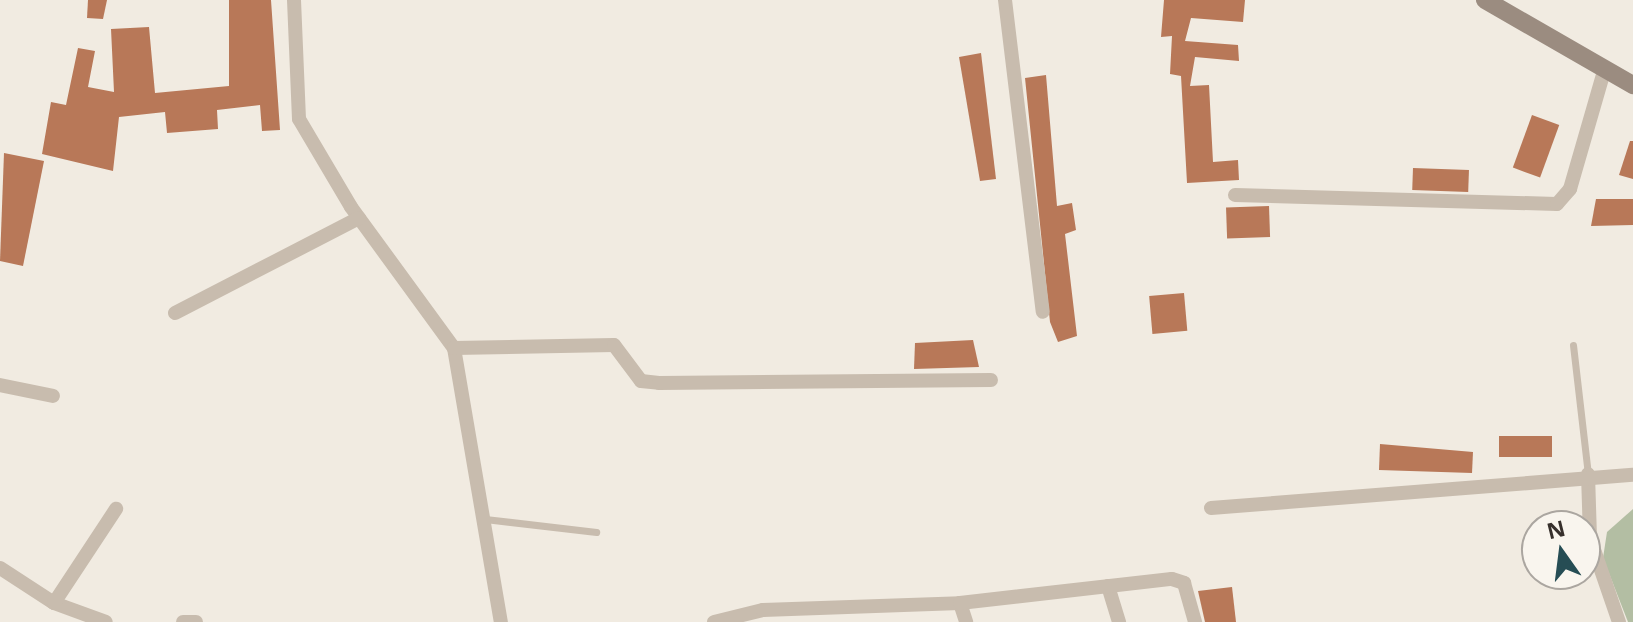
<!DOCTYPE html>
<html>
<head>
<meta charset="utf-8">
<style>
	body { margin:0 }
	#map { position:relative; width:1633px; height:622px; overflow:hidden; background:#f1ebe1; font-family:"Noto Sans",sans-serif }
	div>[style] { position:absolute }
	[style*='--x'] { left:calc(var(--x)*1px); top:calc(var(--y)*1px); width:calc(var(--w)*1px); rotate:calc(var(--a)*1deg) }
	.green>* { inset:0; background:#b3bea3 }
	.building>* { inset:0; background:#b87858; transform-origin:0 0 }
	.lane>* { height:7px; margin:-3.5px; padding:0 3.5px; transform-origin:3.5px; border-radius:3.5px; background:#c8bcae }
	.street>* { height:14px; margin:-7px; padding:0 7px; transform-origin:7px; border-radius:7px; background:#c8bcae }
	.secondary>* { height:18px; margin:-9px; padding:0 9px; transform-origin:9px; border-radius:9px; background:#9b8c80 }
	span { translate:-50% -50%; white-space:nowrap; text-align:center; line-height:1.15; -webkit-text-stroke:8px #f9f5ee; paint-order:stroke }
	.north { position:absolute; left:1521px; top:510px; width:80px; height:80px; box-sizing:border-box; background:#f9f5ee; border:2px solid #aba6a0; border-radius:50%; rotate:346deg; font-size:22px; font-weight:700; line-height:32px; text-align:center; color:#37302c }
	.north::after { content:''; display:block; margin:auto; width:28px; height:36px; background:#264d54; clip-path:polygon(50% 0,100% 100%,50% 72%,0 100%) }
</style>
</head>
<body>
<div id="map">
	<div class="green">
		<div style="clip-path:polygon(1633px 509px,1633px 622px,1628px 622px,1603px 558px,1607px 532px)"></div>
	</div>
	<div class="building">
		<div style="clip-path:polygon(88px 0,107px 0,103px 19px,87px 18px)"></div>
		<div style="clip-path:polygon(229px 0,271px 0,280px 130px,262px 131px,260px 105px,217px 110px,218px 129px,167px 133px,165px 112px,119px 117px,113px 171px,42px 154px,51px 102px,66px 105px,78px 48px,95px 51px,88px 87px,114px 92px,111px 29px,149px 27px,155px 93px,229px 86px)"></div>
		<div style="clip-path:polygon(1164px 0,1245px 0,1243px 22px,1191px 18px,1185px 41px,1238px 45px,1239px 61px,1195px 57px,1190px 86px,1209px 85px,1213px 162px,1238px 160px,1239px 180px,1187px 183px,1181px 76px,1170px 74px,1172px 36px,1161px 37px)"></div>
		<div style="clip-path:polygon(981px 53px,996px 179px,980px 181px,959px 57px)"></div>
		<div style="clip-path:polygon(1046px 75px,1057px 206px,1072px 203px,1076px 230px,1065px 234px,1077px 336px,1058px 342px,1050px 322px,1025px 78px)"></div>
		<div style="left:1532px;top:115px;width:29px;height:56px;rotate:20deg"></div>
		<div style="clip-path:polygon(1630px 141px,1633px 141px,1633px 179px,1619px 175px)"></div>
		<div style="clip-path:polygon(4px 153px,44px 161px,23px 266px,0 261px)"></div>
		<div style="left:1413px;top:168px;width:56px;height:22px;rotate:2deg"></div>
		<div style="clip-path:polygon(1596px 199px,1633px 199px,1633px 225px,1591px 226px)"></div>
		<div style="left:1269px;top:206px;width:31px;height:43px;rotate:88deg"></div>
		<div style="left:1184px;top:293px;width:38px;height:35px;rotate:85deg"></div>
		<div style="clip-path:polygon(973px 340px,979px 367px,914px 369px,915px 343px)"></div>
		<div style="left:1499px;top:436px;width:53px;height:21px"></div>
		<div style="clip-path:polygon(1380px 444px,1473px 452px,1472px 473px,1379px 470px)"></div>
		<div style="clip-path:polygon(1232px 587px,1236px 622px,1205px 622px,1198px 591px)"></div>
	</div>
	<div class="lane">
		<div style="--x:1573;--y:345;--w:130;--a:83.4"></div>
		<div style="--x:485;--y:519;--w:112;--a:6.7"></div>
	</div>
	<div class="street">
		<div style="--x:294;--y:0;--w:119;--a:87.6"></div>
		<div style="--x:299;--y:119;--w:102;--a:59.4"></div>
		<div style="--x:351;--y:207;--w:175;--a:53.9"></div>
		<div style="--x:454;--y:348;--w:278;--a:80.3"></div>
		<div style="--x:1005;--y:0;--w:314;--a:83.1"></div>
		<div style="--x:1235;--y:195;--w:322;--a:1.6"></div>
		<div style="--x:1557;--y:204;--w:20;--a:-49"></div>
		<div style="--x:1570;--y:189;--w:126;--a:-73.9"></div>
		<div style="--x:175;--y:313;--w:207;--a:-27.3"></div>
		<div style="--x:454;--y:348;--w:160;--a:-1.1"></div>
		<div style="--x:614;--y:345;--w:45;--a:53.1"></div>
		<div style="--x:641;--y:381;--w:18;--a:6"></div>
		<div style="--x:659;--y:383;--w:332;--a:-0.5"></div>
		<div style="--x:0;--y:385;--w:54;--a:11.7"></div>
		<div style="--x:1588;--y:474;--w:64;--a:88.2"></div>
		<div style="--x:1590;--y:538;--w:89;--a:71"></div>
		<div style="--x:1211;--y:508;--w:423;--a:-4.5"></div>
		<div style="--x:0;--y:568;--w:64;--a:32.9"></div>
		<div style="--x:54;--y:603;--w:55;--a:20.1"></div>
		<div style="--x:1108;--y:586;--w:38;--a:73"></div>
		<div style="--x:54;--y:603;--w:113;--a:-56.6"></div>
		<div style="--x:960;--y:603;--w:20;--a:72"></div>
		<div style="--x:183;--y:622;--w:13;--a:0"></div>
		<div style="--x:714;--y:622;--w:50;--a:-13.8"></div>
		<div style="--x:763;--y:610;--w:197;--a:-2"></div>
		<div style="--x:960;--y:603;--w:213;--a:-6.5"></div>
		<div style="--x:1172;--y:579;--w:13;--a:18"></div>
		<div style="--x:1184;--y:583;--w:41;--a:74.2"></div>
	</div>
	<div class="secondary">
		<div style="--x:1485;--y:0;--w:171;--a:29.9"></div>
	</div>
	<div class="north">N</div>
</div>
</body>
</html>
